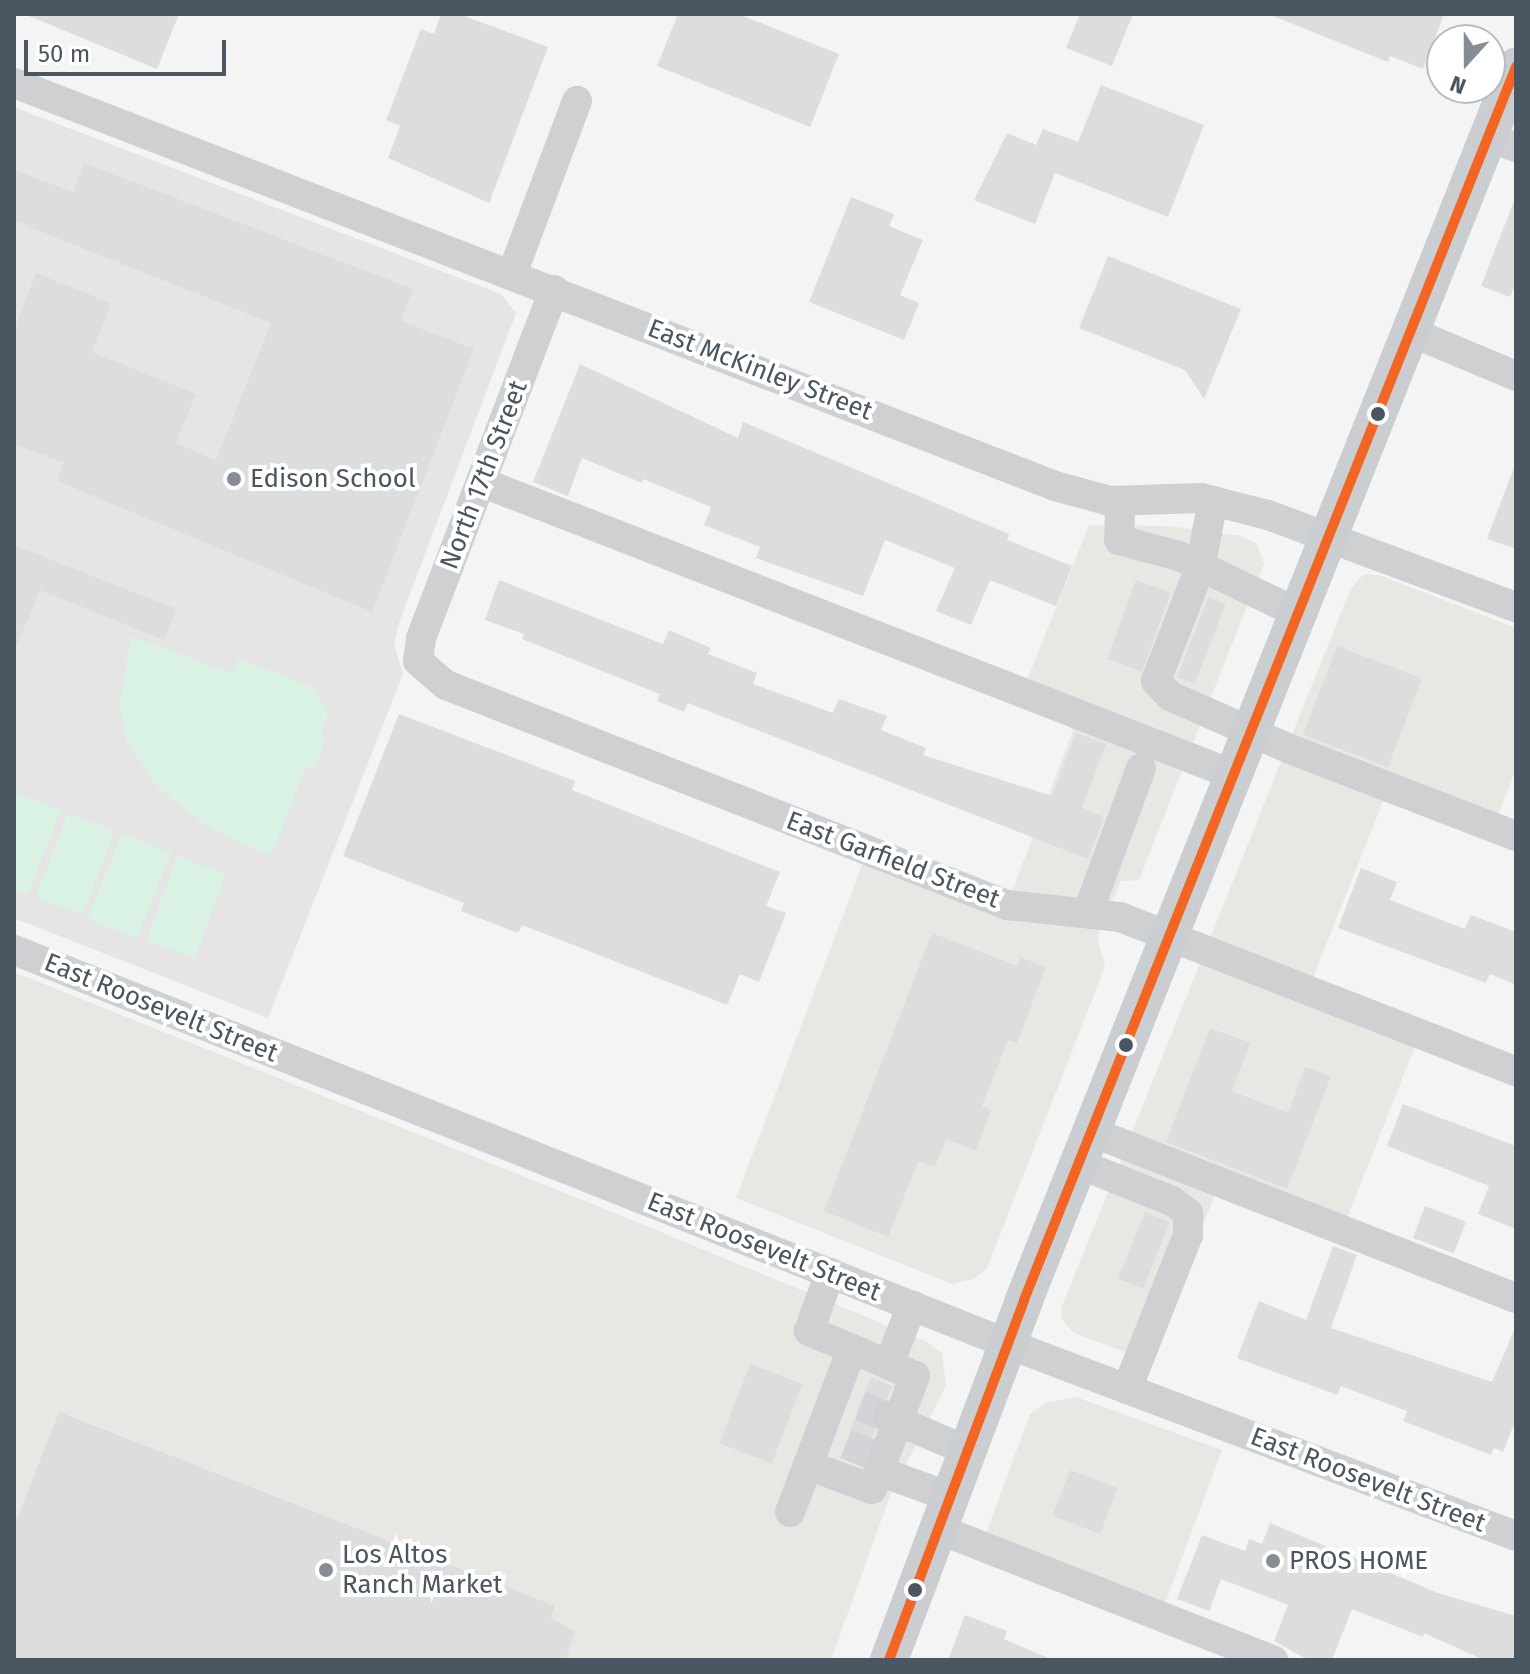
<!DOCTYPE html>
<html>
<head>
<meta charset="utf-8">
<style>
	body { margin:0 }
	#map { position:relative; width:1530px; height:1674px; overflow:hidden; background:#f4f4f4; font-family:"Fira Sans",sans-serif }
	div>[style] { position:absolute }
	[style*='--x'] { left:calc(var(--x)*1px); top:calc(var(--y)*1px); width:calc(var(--w)*1px); rotate:calc(var(--a)*1deg) }
	.commercial>* { inset:0; background:#e8e7e3 }
	.education>* { inset:0; background:#e6e5e6 }
	.green>* { inset:0; background:#d9f2e3; transform-origin:0 0 }
	.building>* { inset:0; background:#ddddde; transform-origin:0 0 }
	.minor-tunnel>* { height:30px; margin-top:-15px; transform-origin:0; background:repeating-linear-gradient(90deg,#d2d4d7 0 30px,transparent 0 45px) }
	.minor>* { height:30px; margin:-15px; padding:0 15px; transform-origin:15px; border-radius:15px; background:#ced0d2 }
	.major>* { height:38px; margin:-19px; padding:0 19px; transform-origin:19px; border-radius:19px; background:#caced1 }
	.bus-1>* { height:10px; margin:-5px; padding:0 5px; transform-origin:5px; border-radius:5px; background:#f26522 }
	.dots>* { width:22px; height:22px; translate:-50% -50%; box-sizing:border-box; border:4px solid #fff; border-radius:50% }
	span { translate:-50% -50%; white-space:nowrap; text-align:center; line-height:1.15; -webkit-text-stroke:8px #fff; paint-order:stroke }
	.street-label { font-size:26px; color:#4a5661 }
	.poi-label { font-size:26px; color:#4a5661 }
	.left { translate:0 -50%; text-align:left }
	.frame { position:absolute; inset:0; border:16px solid #4a5661; pointer-events:none }
	.north { position:absolute; left:1426px; top:24px; width:80px; height:80px; box-sizing:border-box; background:#fff; border:2px solid #b7bbc0; border-radius:50%; rotate:201deg; font-size:22px; font-weight:700; line-height:32px; text-align:center; color:#4a5661 }
	.north::after { content:''; display:block; margin:auto; width:28px; height:36px; background:#868d94; clip-path:polygon(50% 0,100% 100%,50% 72%,0 100%) }
	.scale { position:absolute; left:24px; top:40px; width:202px; height:36px; box-sizing:border-box; border:4px solid #4a5661; border-top:0; padding-left:10px; font-size:24px; line-height:28px; white-space:nowrap; color:#4a5661; -webkit-text-stroke:6px #fff; paint-order:stroke }
</style>
</head>
<body>
<div id="map">
	<div class="commercial">
		<div style="clip-path:polygon(1089px 525px,1169px 526px,1241px 536px,1257px 544px,1264px 563px,1139px 880px,1121px 881px,1097px 937px,1105px 967px,987px 1268px,974px 1279px,952px 1284px,736px 1198px,867px 852px,1007px 905px,1083px 704px,1027px 680px)"></div>
		<div style="clip-path:polygon(1364px 574px,1379px 575px,1516px 628px,1516px 768px,1490px 837px,1384px 799px,1308px 990px,1420px 1034px,1342px 1231px,1219px 1183px,1152px 1362px,1074px 1333px,1061px 1318px,1062px 1306px,1351px 588px)"></div>
		<div style="clip-path:polygon(14px 972px,605px 1209px,927px 1342px,942px 1353px,946px 1386px,890px 1496px,831px 1660px,14px 1660px)"></div>
		<div style="clip-path:polygon(1076px 1397px,1222px 1450px,1160px 1617px,981px 1547px,1030px 1414px,1045px 1403px)"></div>
	</div>
	<div class="education">
		<div style="clip-path:polygon(14px 107px,501px 294px,516px 313px,399px 623px,394px 644px,403px 674px,268px 1018px,14px 918px)"></div>
	</div>
	<div class="green">
		<div style="clip-path:polygon(131px 636px,231px 673px,238px 659px,313px 687px,328px 712px,321px 735px,326px 738px,314px 768px,306px 766px,271px 856px,211px 829px,158px 788px,126px 740px,120px 705px)"></div>
		<div style="clip-path:polygon(14px 793px,61px 810px,28px 894px,14px 889px)"></div>
		<div style="left:68px;top:813px;width:50px;height:90px;rotate:21deg"></div>
		<div style="left:122px;top:833px;width:53px;height:92px;rotate:22deg"></div>
		<div style="left:177px;top:856px;width:52px;height:90px;rotate:20deg"></div>
	</div>
	<div class="building">
		<div style="clip-path:polygon(24px 14px,179px 14px,157px 69px)"></div>
		<div style="clip-path:polygon(441px 14px,459px 14px,548px 47px,489px 203px,388px 158px,400px 126px,386px 120px,421px 29px,434px 34px)"></div>
		<div style="clip-path:polygon(678px 14px,738px 14px,839px 54px,810px 127px,657px 66px)"></div>
		<div style="clip-path:polygon(1080px 14px,1133px 14px,1112px 66px,1066px 48px)"></div>
		<div style="clip-path:polygon(1268px 14px,1444px 14px,1423px 69px,1390px 56px,1388px 62px)"></div>
		<div style="clip-path:polygon(1101px 85px,1204px 125px,1168px 217px,1055px 173px,1035px 224px,974px 200px,1007px 133px,1036px 145px,1043px 129px,1078px 142px)"></div>
		<div style="clip-path:polygon(84px 163px,413px 289px,401px 321px,474px 349px,372px 612px,57px 481px,64px 463px,14px 444px,14px 330px,36px 273px,111px 303px,92px 352px,196px 394px,176px 443px,216px 460px,271px 323px,14px 221px,14px 170px,73px 192px)"></div>
		<div style="clip-path:polygon(851px 197px,894px 214px,889px 226px,923px 240px,900px 295px,919px 303px,904px 340px,809px 302px)"></div>
		<div style="clip-path:polygon(1514px 201px,1516px 282px,1510px 297px,1481px 286px)"></div>
		<div style="clip-path:polygon(1108px 256px,1241px 309px,1204px 399px,1185px 370px,1079px 328px)"></div>
		<div style="clip-path:polygon(580px 364px,738px 438px,743px 422px,1009px 534px,1007px 540px,1072px 566px,1056px 606px,990px 580px,971px 625px,936px 611px,955px 568px,885px 540px,863px 596px,756px 558px,760px 547px,704px 525px,711px 507px,643px 479px,642px 483px,582px 458px,568px 496px,533px 482px)"></div>
		<div style="clip-path:polygon(1514px 467px,1516px 468px,1516px 549px,1487px 539px)"></div>
		<div style="clip-path:polygon(14px 545px,176px 609px,164px 640px,40px 590px,14px 652px)"></div>
		<div style="clip-path:polygon(499px 580px,663px 644px,669px 630px,711px 648px,708px 654px,757px 673px,753px 684px,833px 713px,839px 699px,887px 716px,881px 730px,926px 748px,923px 755px,1052px 796px,1076px 733px,1106px 744px,1082px 808px,1104px 817px,1088px 859px,688px 703px,684px 712px,657px 701px,660px 694px,522px 639px,524px 634px,485px 620px)"></div>
		<div style="left:1136px;top:580px;width:37px;height:84px;rotate:20deg"></div>
		<div style="left:1208px;top:597px;width:19px;height:86px;rotate:21deg"></div>
		<div style="left:1337px;top:646px;width:91px;height:95px;rotate:21deg"></div>
		<div style="clip-path:polygon(399px 714px,575px 781px,572px 790px,780px 872px,766px 906px,786px 913px,759px 982px,740px 974px,727px 1005px,522px 925px,518px 933px,461px 911px,464px 903px,343px 856px)"></div>
		<div style="clip-path:polygon(1361px 868px,1397px 882px,1390px 900px,1465px 929px,1471px 915px,1516px 932px,1516px 985px,1490px 974px,1486px 983px,1338px 928px)"></div>
		<div style="clip-path:polygon(932px 933px,1017px 966px,1020px 957px,1046px 967px,1017px 1043px,1008px 1040px,982px 1106px,991px 1110px,976px 1150px,946px 1139px,935px 1167px,918px 1161px,888px 1237px,824px 1211px)"></div>
		<div style="clip-path:polygon(1210px 1028px,1250px 1043px,1232px 1091px,1288px 1113px,1305px 1067px,1331px 1076px,1287px 1189px,1166px 1142px)"></div>
		<div style="clip-path:polygon(1403px 1104px,1516px 1146px,1516px 1229px,1478px 1214px,1489px 1186px,1387px 1146px)"></div>
		<div style="left:1425px;top:1206px;width:44px;height:34px;rotate:21deg"></div>
		<div style="left:1145px;top:1212px;width:27px;height:72px;rotate:22deg"></div>
		<div style="clip-path:polygon(1333px 1246px,1357px 1255px,1331px 1328px,1492px 1382px,1516px 1326px,1516px 1419px,1503px 1452px,1494px 1448px,1491px 1455px,1403px 1421px,1407px 1411px,1341px 1386px,1337px 1395px,1237px 1358px,1259px 1301px,1306px 1320px)"></div>
		<div style="left:750px;top:1364px;width:56px;height:85px;rotate:21deg"></div>
		<div style="clip-path:polygon(871px 1377px,892px 1386px,887px 1399px,871px 1411px,875px 1429px,862px 1466px,840px 1458px)"></div>
		<div style="clip-path:polygon(59px 1412px,555px 1606px,551px 1618px,575px 1632px,566px 1658px,14px 1660px,14px 1527px)"></div>
		<div style="left:1070px;top:1470px;width:51px;height:49px;rotate:21deg"></div>
		<div style="clip-path:polygon(1270px 1523px,1438px 1593px,1516px 1616px,1516px 1660px,1484px 1660px,1424px 1633px,1423px 1637px,1352px 1609px,1332px 1660px,1308px 1660px,1274px 1641px,1288px 1605px,1221px 1579px,1209px 1611px,1177px 1599px,1202px 1535px,1245px 1551px,1249px 1539px,1262px 1544px)"></div>
		<div style="clip-path:polygon(965px 1615px,1007px 1631px,1004px 1639px,1053px 1660px,948px 1660px)"></div>
	</div>
	<div class="minor-tunnel">
		<div style="--x:860;--y:1406;--w:30;--a:21"></div>
		<div style="--x:846;--y:1444;--w:29;--a:22"></div>
	</div>
	<div class="minor">
		<div style="--x:14;--y:83;--w:1116;--a:21.16"></div>
		<div style="--x:1055;--y:486;--w:57;--a:15.3"></div>
		<div style="--x:1110;--y:501;--w:91;--a:-1.9"></div>
		<div style="--x:1201;--y:498;--w:69;--a:14.2"></div>
		<div style="--x:1268;--y:515;--w:265;--a:20.4"></div>
		<div style="--x:1488;--y:137;--w:30;--a:20"></div>
		<div style="--x:512;--y:274;--w:185;--a:-69.4"></div>
		<div style="--x:554;--y:290;--w:373;--a:110.9"></div>
		<div style="--x:421;--y:639;--w:22;--a:98"></div>
		<div style="--x:418;--y:661;--w:37;--a:41"></div>
		<div style="--x:446;--y:685;--w:603;--a:21.41"></div>
		<div style="--x:1007;--y:905;--w:114;--a:6.1"></div>
		<div style="--x:1120;--y:917;--w:425;--a:21.3"></div>
		<div style="--x:1411;--y:332;--w:114;--a:22.7"></div>
		<div style="--x:481;--y:482;--w:808;--a:21.26"></div>
		<div style="--x:1120;--y:501;--w:39;--a:91"></div>
		<div style="--x:1119;--y:540;--w:62;--a:14.9"></div>
		<div style="--x:1179;--y:556;--w:132;--a:25.6"></div>
		<div style="--x:1213;--y:501;--w:68;--a:101"></div>
		<div style="--x:1200;--y:568;--w:121;--a:111.3"></div>
		<div style="--x:1156;--y:681;--w:21;--a:47"></div>
		<div style="--x:1170;--y:696;--w:131;--a:23.8"></div>
		<div style="--x:1290;--y:749;--w:242;--a:21.1"></div>
		<div style="--x:1088;--y:912;--w:153;--a:-69.8"></div>
		<div style="--x:14;--y:950;--w:1069;--a:21.62"></div>
		<div style="--x:1008;--y:1344;--w:543;--a:20.7"></div>
		<div style="--x:1092;--y:1132;--w:455;--a:21.4"></div>
		<div style="--x:1079;--y:1164;--w:100;--a:21.7"></div>
		<div style="--x:1172;--y:1201;--w:20;--a:37"></div>
		<div style="--x:1188;--y:1213;--w:22;--a:90"></div>
		<div style="--x:1188;--y:1235;--w:166;--a:111.6"></div>
		<div style="--x:889;--y:1364;--w:63;--a:-68.7"></div>
		<div style="--x:888;--y:1417;--w:87;--a:23"></div>
		<div style="--x:808;--y:1465;--w:68;--a:20.6"></div>
		<div style="--x:872;--y:1489;--w:121;--a:-69.2"></div>
		<div style="--x:915;--y:1376;--w:69;--a:-156.8"></div>
		<div style="--x:879;--y:1471;--w:76;--a:20.1"></div>
		<div style="--x:790;--y:1512;--w:174;--a:-69.2"></div>
		<div style="--x:852;--y:1349;--w:47;--a:-157.3"></div>
		<div style="--x:809;--y:1331;--w:62;--a:-70.1"></div>
		<div style="--x:938;--y:1529;--w:360;--a:21.4"></div>
	</div>
	<div class="major">
		<div style="--x:889;--y:1660;--w:384;--a:-69.4"></div>
		<div style="--x:1024;--y:1300;--w:1328;--a:-68.25"></div>
	</div>
	<div class="bus-1">
		<div style="--x:889;--y:1660;--w:384;--a:-69.4"></div>
		<div style="--x:1024;--y:1300;--w:1328;--a:-68.25"></div>
	</div>
	<div class="dots">
		<div style="left:1378px;top:414px;background:#4a5661"></div>
		<div style="left:234px;top:479px;background:#868d94"></div>
		<div style="left:1126px;top:1045px;background:#4a5661"></div>
		<div style="left:1273px;top:1561px;background:#868d94"></div>
		<div style="left:326px;top:1570px;background:#868d94"></div>
		<div style="left:915px;top:1590px;background:#4a5661"></div>
	</div>
	<div class="street-label">
		<span style="left:760px;top:370px;rotate:21deg">East McKinley Street</span>
		<span style="left:484px;top:475px;rotate:-69deg">North 17th Street</span>
		<span style="left:893px;top:860px;rotate:21deg">East Garfield Street</span>
		<span style="left:161px;top:1008px;rotate:22deg">East Roosevelt Street</span>
		<span style="left:764px;top:1247px;rotate:22deg">East Roosevelt Street</span>
		<span style="left:1368px;top:1480px;rotate:21deg">East Roosevelt Street</span>
	</div>
	<div class="poi-label">
		<span class="left" style="left:250px;top:479px">Edison School</span>
		<span class="left" style="left:342px;top:1570px">Los Altos<br>Ranch Market</span>
		<span class="left" style="left:1289px;top:1561px">PROS HOME</span>
	</div>
	<div class="frame"></div>
	<div class="north">N</div>
	<div class="scale">50 m</div>
</div>
</body>
</html>
